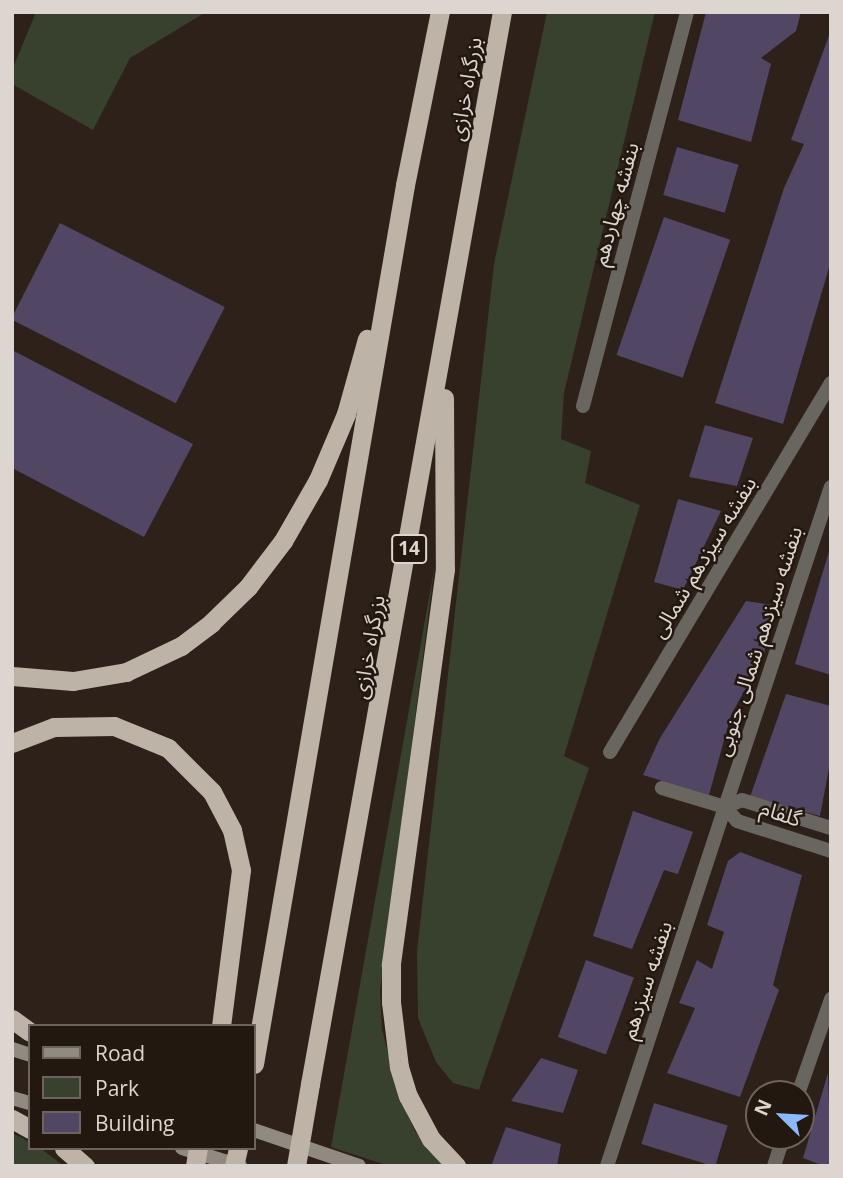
<!DOCTYPE html>
<html>
<head>
<meta charset="utf-8">
<style>
	body { margin:0 }
	#map { position:relative; width:843px; height:1178px; overflow:hidden; background:#2d2119; font-family:"Open Sans","Noto Sans Arabic",sans-serif }
	div>[style] { position:absolute }
	[style*='--x'] { left:calc(var(--x)*1px); top:calc(var(--y)*1px); width:calc(var(--w)*1px); rotate:calc(var(--a)*1deg) }
	.green>* { inset:0; background:#38402e }
	.building>* { inset:0; background:#514664; transform-origin:0 0 }
	.minor>* { height:14px; margin:-7px; padding:0 7px; transform-origin:7px; border-radius:7px; background:#69655f }
	.tertiary>* { height:14px; margin:-7px; padding:0 7px; transform-origin:7px; border-radius:7px; background:#69655f }
	.secondary>* { height:14px; margin:-7px; padding:0 7px; transform-origin:7px; border-radius:7px; background:#918a80 }
	.trunk>* { height:19px; margin:-9.5px; padding:0 9.5px; transform-origin:9.5px; border-radius:9.5px; background:#bdb3a6 }
	.trunk-bridge>* { height:19px; margin:-9.5px; padding:0 9.5px; transform-origin:9.5px; border-radius:9.5px; background:#bdb3a6 }
	span { translate:-50% -50%; white-space:nowrap; text-align:center; line-height:1.15; -webkit-text-stroke:5px #231810; paint-order:stroke }
	.shield-label span { padding:2px 5px; background:#231810; border:2px solid; border-radius:5px; -webkit-text-stroke-width:0 }
	.shield-label { font-size:19px; color:#ddd5d0; font-weight:700 }
	.street-label { font-size:21px; color:#ddd5d0 }
	.frame { position:absolute; inset:0; border:14px solid #ddd5d0; pointer-events:none }
	.legend { position:absolute; left:28px; top:1024px; width:228px; height:126px; box-sizing:border-box; background:#231810; border:2px solid #6d645d; margin:0; padding:9px 12px; list-style:none; font-size:21px; color:#ddd5d0 }
	.legend li { display:flex; align-items:center; gap:14px; height:35px }
	.legend b { width:35px; border:2px solid #6d645d }
	.north { position:absolute; left:745px; top:1080px; width:70px; height:70px; box-sizing:border-box; background:#231810; border:2px solid #6d645d; border-radius:50%; rotate:294deg; font-size:19px; font-weight:700; line-height:28px; text-align:center; color:#ddd5d0 }
	.north::after { content:''; display:block; margin:auto; width:24px; height:32px; background:#8cb9fc; clip-path:polygon(50% 0,100% 100%,50% 72%,0 100%) }
</style>
</head>
<body>
<div id="map">
	<div class="green">
		<div style="clip-path:polygon(36px 12px,206px 12px,130px 58px,93px 130px,12px 84px,12px 70px)"></div>
		<div style="clip-path:polygon(547px 12px,655px 12px,564px 393px,561px 439px,591px 451px,585px 483px,640px 505px,564px 756px,589px 768px,479px 1090px,453px 1083px,436px 1062px,418px 1018px,417px 951px,494px 264px)"></div>
		<div style="clip-path:polygon(435px 564px,380px 991px,382px 1029px,399px 1096px,415px 1131px,444px 1166px,389px 1166px,331px 1147px)"></div>
		<div style="clip-path:polygon(12px 1133px,30px 1142px,30px 1148px,40px 1148px,64px 1166px,12px 1166px)"></div>
	</div>
	<div class="building">
		<div style="clip-path:polygon(706px 12px,801px 12px,796px 31px,761px 58px,771px 64px,751px 142px,678px 120px)"></div>
		<div style="clip-path:polygon(831px 30px,831px 261px,783px 424px,715px 403px,784px 188px,804px 144px,791px 140px)"></div>
		<div style="left:677px;top:147px;width:64px;height:50px;rotate:16deg"></div>
		<div style="left:664px;top:217px;width:70px;height:146px;rotate:19deg"></div>
		<div style="left:60px;top:223px;width:185px;height:108px;rotate:27deg"></div>
		<div style="clip-path:polygon(12px 350px,193px 444px,144px 537px,12px 468px)"></div>
		<div style="clip-path:polygon(705px 425px,753px 438px,737px 486px,689px 477px)"></div>
		<div style="clip-path:polygon(678px 499px,721px 511px,683px 590px,654px 582px)"></div>
		<div style="clip-path:polygon(831px 545px,831px 675px,795px 664px)"></div>
		<div style="clip-path:polygon(746px 601px,772px 605px,764px 655px,731px 715px,709px 795px,643px 775px,660px 738px)"></div>
		<div style="clip-path:polygon(786px 694px,831px 706px,831px 758px,820px 816px,750px 797px)"></div>
		<div style="clip-path:polygon(633px 811px,693px 832px,678px 874px,664px 870px,632px 949px,593px 936px)"></div>
		<div style="clip-path:polygon(740px 852px,802px 875px,773px 985px,779px 990px,740px 1097px,667px 1073px,695px 1008px,679px 1003px,697px 960px,712px 969px,724px 932px,707px 925px,728px 861px)"></div>
		<div style="left:586px;top:960px;width:51px;height:82px;rotate:20deg"></div>
		<div style="clip-path:polygon(541px 1058px,578px 1070px,563px 1113px,511px 1101px)"></div>
		<div style="clip-path:polygon(828px 1073px,831px 1166px,824px 1166px,803px 1158px)"></div>
		<div style="left:654px;top:1103px;width:77px;height:43px;rotate:17deg"></div>
		<div style="clip-path:polygon(506px 1127px,561px 1144px,557px 1166px,491px 1166px)"></div>
	</div>
	<div class="minor">
		<div style="--x:583;--y:406;--w:407;--a:-75.2"></div>
		<div style="--x:610;--y:752;--w:430;--a:-59.1"></div>
		<div style="--x:798;--y:1094;--w:101;--a:-70.8"></div>
		<div style="--x:607;--y:1166;--w:378;--a:-71.8"></div>
		<div style="--x:725;--y:807;--w:66;--a:-163.2"></div>
		<div style="--x:774;--y:1166;--w:32;--a:-72"></div>
	</div>
	<div class="tertiary">
		<div style="--x:725;--y:807;--w:337;--a:-71.7"></div>
		<div style="--x:725;--y:807;--w:18;--a:49"></div>
		<div style="--x:737;--y:821;--w:99;--a:17.7"></div>
		<div style="--x:725;--y:807;--w:18;--a:-22"></div>
		<div style="--x:742;--y:800;--w:93;--a:17.5"></div>
	</div>
	<div class="secondary">
		<div style="--x:12;--y:1049;--w:19;--a:18"></div>
		<div style="--x:12;--y:1098;--w:19;--a:16"></div>
		<div style="--x:254;--y:1130;--w:111;--a:18.9"></div>
		<div style="--x:182;--y:1148;--w:61;--a:17.2"></div>
	</div>
	<div class="trunk">
		<div style="--x:444;--y:398;--w:171;--a:89.7"></div>
		<div style="--x:445;--y:569;--w:400;--a:97.8"></div>
		<div style="--x:391;--y:965;--w:37;--a:90"></div>
		<div style="--x:391;--y:1002;--w:65;--a:83"></div>
		<div style="--x:399;--y:1067;--w:30;--a:73"></div>
		<div style="--x:408;--y:1096;--w:49;--a:61.9"></div>
		<div style="--x:431;--y:1139;--w:37;--a:47"></div>
		<div style="--x:12;--y:676;--w:61;--a:4.7"></div>
		<div style="--x:73;--y:681;--w:54;--a:-9.6"></div>
		<div style="--x:126;--y:672;--w:61;--a:-25.3"></div>
		<div style="--x:181;--y:646;--w:38;--a:-37"></div>
		<div style="--x:211;--y:623;--w:52;--a:-44.2"></div>
		<div style="--x:248;--y:587;--w:58;--a:-52.7"></div>
		<div style="--x:283;--y:541;--w:70;--a:-60.2"></div>
		<div style="--x:318;--y:480;--w:72;--a:-67"></div>
		<div style="--x:346;--y:414;--w:78;--a:-74.4"></div>
		<div style="--x:12;--y:743;--w:45;--a:-20.9"></div>
		<div style="--x:54;--y:727;--w:60;--a:-1"></div>
		<div style="--x:114;--y:726;--w:58;--a:22.2"></div>
		<div style="--x:168;--y:748;--w:62;--a:45"></div>
		<div style="--x:212;--y:792;--w:43;--a:62.2"></div>
		<div style="--x:232;--y:830;--w:41;--a:77.3"></div>
		<div style="--x:241;--y:870;--w:157;--a:97.3"></div>
		<div style="--x:12;--y:1019;--w:22;--a:36"></div>
		<div style="--x:254;--y:1064;--w:892;--a:-80.25"></div>
		<div style="--x:405;--y:185;--w:177;--a:-78.6"></div>
		<div style="--x:310;--y:1084;--w:1089;--a:-79.85"></div>
		<div style="--x:12;--y:1119;--w:21;--a:29"></div>
		<div style="--x:64;--y:1148;--w:28;--a:41"></div>
	</div>
	<div class="trunk-bridge">
		<div style="--x:195;--y:1166;--w:18;--a:-81"></div>
		<div style="--x:234;--y:1166;--w:18;--a:-77"></div>
		<div style="--x:296;--y:1166;--w:83;--a:-80.3"></div>
	</div>
	<div class="shield-label">
		<span style="left:409px;top:549px">14</span>
	</div>
	<div class="street-label">
		<span style="left:465px;top:89px;rotate:-80deg">بزرگراه خرازی</span>
		<span style="left:615px;top:204px;rotate:-75deg">بنفشه چهاردهم</span>
		<span style="left:703px;top:557px;rotate:-59deg">بنفشه سیزدهم شمالی</span>
		<span style="left:758px;top:641px;rotate:-72deg">بنفشه سیزدهم شمالی جنوبی</span>
		<span style="left:368px;top:647px;rotate:-80deg">بزرگراه خرازی</span>
		<span style="left:781px;top:813px;rotate:18deg">گلفام</span>
		<span style="left:646px;top:980px;rotate:-72deg">بنفشه سیزدهم</span>
	</div>
	<div class="frame"></div>
	<ul class="legend">
	<li><b style="height:9px;background:#918a80"></b>Road</li>
	<li><b style="height:19px;background:#38402e"></b>Park</li>
	<li><b style="height:19px;background:#514664"></b>Building</li>
	</ul>
	<div class="north">N</div>
</div>
</body>
</html>
